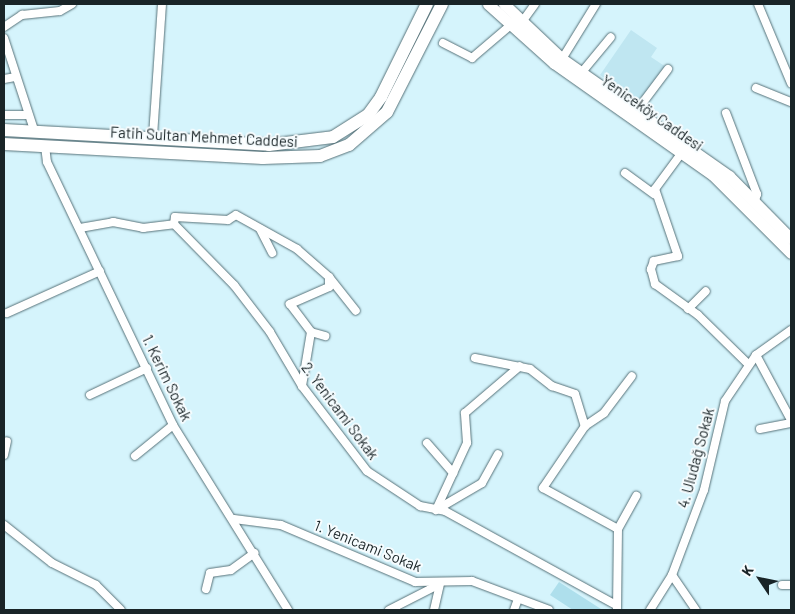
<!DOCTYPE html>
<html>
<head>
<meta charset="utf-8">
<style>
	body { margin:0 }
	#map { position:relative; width:795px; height:614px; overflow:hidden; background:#d5f4fc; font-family:Barlow,sans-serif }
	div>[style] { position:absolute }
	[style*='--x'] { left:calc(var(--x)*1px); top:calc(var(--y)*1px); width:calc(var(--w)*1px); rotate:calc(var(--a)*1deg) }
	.built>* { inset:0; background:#bfe6f1 }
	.green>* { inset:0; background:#aedfec }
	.roads { filter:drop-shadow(0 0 1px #577279) drop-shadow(0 0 1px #577279) }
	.street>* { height:8px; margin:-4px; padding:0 4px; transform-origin:4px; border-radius:4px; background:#fff }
	.secondary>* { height:11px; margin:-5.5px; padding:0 5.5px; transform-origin:5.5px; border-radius:5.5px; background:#fff }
	.primary>* { height:12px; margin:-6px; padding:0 6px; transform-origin:6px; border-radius:6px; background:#fff }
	span { translate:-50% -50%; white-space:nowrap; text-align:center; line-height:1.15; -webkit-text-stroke:4px #f6fcfe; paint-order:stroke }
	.street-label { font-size:15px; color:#192427 }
	.frame { position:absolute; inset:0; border:5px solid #192427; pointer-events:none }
	.north { position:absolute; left:735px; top:554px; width:50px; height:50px; -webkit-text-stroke:4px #f6fcfe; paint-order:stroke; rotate:304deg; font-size:14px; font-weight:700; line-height:20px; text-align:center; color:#192427 }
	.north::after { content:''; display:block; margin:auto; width:18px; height:22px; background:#192427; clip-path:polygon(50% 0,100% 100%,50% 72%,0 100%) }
</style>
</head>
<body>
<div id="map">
	<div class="built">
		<div style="clip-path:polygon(631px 30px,657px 48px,651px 57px,666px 67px,638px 101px,600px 75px)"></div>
	</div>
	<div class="green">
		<div style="clip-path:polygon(559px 582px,601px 609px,600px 610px,573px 610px,550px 595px)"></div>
	</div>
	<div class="roads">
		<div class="street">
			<div style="--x:758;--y:4;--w:86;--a:67.3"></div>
			<div style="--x:522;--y:22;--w:22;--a:-54"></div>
			<div style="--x:4;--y:27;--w:22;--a:-34"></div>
			<div style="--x:22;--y:15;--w:38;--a:-6"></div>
			<div style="--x:60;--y:11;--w:14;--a:-30"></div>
			<div style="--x:4;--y:38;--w:97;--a:71.9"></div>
			<div style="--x:443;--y:43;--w:33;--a:27"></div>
			<div style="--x:472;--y:58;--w:52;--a:-40.4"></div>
			<div style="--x:562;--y:59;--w:65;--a:-58.3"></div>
			<div style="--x:582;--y:72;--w:45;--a:-50.4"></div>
			<div style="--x:4;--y:79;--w:11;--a:-10"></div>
			<div style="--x:756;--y:88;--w:38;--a:22"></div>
			<div style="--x:638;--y:109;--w:50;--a:-53.1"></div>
			<div style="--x:726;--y:113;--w:87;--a:69.1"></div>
			<div style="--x:757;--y:194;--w:7;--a:106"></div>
			<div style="--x:4;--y:115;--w:23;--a:0"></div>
			<div style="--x:153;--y:136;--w:132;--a:-86.1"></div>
			<div style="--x:45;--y:146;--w:16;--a:83"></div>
			<div style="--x:47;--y:162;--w:292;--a:64.4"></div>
			<div style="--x:173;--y:425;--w:218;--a:58.1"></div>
			<div style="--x:683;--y:151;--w:47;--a:126.4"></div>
			<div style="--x:655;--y:189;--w:71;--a:71.1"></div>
			<div style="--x:678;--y:256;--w:25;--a:168"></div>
			<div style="--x:654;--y:261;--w:9;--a:111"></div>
			<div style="--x:651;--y:269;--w:16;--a:75"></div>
			<div style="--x:655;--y:284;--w:53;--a:35.8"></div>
			<div style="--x:698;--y:315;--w:71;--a:44.4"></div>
			<div style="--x:625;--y:173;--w:36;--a:36"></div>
			<div style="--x:174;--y:224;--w:7;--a:-82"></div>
			<div style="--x:175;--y:217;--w:53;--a:3.2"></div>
			<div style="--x:228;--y:220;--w:9;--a:-32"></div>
			<div style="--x:236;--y:215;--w:70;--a:29.1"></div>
			<div style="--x:297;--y:249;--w:43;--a:41.2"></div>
			<div style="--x:329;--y:277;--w:10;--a:90"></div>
			<div style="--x:329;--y:287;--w:43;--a:156.4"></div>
			<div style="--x:290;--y:304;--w:35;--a:53"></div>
			<div style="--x:311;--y:332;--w:55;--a:99.5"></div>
			<div style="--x:80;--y:228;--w:34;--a:-10"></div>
			<div style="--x:113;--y:222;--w:31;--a:11"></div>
			<div style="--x:143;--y:228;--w:31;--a:-7"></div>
			<div style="--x:174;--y:224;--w:86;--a:45.5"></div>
			<div style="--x:234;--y:285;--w:59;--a:52.5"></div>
			<div style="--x:270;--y:332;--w:63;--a:59.3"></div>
			<div style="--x:302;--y:386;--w:107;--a:52.6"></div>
			<div style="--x:367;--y:471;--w:64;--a:33.4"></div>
			<div style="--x:420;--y:506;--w:25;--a:11"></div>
			<div style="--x:445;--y:511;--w:193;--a:28.8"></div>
			<div style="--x:260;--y:229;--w:27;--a:63"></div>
			<div style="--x:329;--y:277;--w:43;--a:51.5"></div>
			<div style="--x:688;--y:309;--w:25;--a:-45"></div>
			<div style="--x:7;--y:313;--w:102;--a:-24.3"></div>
			<div style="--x:311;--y:332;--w:15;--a:16"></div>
			<div style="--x:756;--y:355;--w:74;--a:61.7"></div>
			<div style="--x:475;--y:358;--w:56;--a:11.3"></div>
			<div style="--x:530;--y:369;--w:28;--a:38"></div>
			<div style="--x:552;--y:386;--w:24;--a:19"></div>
			<div style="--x:575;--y:394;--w:34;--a:73"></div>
			<div style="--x:585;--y:426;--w:23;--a:-34"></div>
			<div style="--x:604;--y:413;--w:46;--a:-52.9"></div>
			<div style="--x:90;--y:395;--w:63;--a:-25.3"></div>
			<div style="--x:585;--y:426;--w:75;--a:124.1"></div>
			<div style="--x:543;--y:488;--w:85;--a:28.7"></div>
			<div style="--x:760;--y:429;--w:32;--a:-11"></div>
			<div style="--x:427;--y:443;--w:40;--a:49"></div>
			<div style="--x:4;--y:455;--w:14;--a:-78"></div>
			<div style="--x:135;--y:456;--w:49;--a:-39.2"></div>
			<div style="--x:436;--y:510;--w:74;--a:-65.2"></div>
			<div style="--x:467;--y:443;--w:30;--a:-94"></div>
			<div style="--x:465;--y:413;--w:72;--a:-40.5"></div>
			<div style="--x:436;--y:510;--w:53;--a:-30.4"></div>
			<div style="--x:482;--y:483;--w:33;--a:-61"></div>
			<div style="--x:234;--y:519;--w:47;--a:7.3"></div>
			<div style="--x:281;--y:525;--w:146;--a:23"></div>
			<div style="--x:415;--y:582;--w:57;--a:-1"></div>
			<div style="--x:472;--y:581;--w:82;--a:20.6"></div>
			<div style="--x:4;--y:525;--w:61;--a:38.4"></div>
			<div style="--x:52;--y:563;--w:49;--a:26.6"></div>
			<div style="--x:96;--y:585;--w:35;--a:45"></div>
			<div style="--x:672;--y:575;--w:42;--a:55.6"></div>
			<div style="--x:782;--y:585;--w:9;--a:0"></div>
			<div style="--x:206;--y:589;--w:16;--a:-76"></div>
			<div style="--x:210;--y:573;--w:21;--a:-8"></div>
			<div style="--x:231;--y:570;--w:29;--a:-36"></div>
			<div style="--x:389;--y:610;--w:55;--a:-27"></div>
			<div style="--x:434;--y:610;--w:27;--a:-77"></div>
			<div style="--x:514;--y:610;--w:12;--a:-70"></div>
			<div style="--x:617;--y:610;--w:81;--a:-89.3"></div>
			<div style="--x:618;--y:529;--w:38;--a:-61"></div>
			<div style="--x:650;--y:610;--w:41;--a:-57.8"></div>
			<div style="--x:672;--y:575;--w:91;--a:-69.4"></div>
			<div style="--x:704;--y:490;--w:91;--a:-76.7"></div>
			<div style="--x:725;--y:401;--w:55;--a:-56"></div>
			<div style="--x:756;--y:355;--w:43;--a:-35.5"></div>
		</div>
		<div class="secondary">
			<div style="--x:488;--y:4;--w:89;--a:41.8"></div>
			<div style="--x:554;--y:63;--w:194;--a:35.2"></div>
			<div style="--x:713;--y:175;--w:110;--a:45"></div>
			<div style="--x:504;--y:4;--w:80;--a:43.5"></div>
			<div style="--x:562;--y:59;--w:204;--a:35"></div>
			<div style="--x:729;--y:176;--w:88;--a:45.5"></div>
		</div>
		<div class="primary">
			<div style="--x:4;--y:130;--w:265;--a:3.2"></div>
			<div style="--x:269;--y:145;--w:64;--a:-7.1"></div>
			<div style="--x:333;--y:137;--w:41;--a:-32.2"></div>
			<div style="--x:368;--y:115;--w:22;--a:-54"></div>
			<div style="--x:381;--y:97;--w:104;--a:-63.7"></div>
			<div style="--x:4;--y:144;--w:259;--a:3.1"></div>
			<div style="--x:263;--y:158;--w:57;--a:-2"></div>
			<div style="--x:320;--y:156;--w:31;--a:-21"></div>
			<div style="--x:349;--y:145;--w:50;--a:-41"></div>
			<div style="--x:387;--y:112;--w:121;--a:-63"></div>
		</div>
	</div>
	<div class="street-label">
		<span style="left:652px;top:113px;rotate:35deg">Yeniceköy Caddesi</span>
		<span style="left:204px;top:137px;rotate:3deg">Fatih Sultan Mehmet Caddesi</span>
		<span style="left:167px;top:378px;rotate:64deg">1. Kerim Sokak</span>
		<span style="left:340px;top:411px;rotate:53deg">2. Yenicami Sokak</span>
		<span style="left:696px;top:458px;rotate:-75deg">4. Uludağ Sokak</span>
		<span style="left:368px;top:546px;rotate:22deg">1. Yenicami Sokak</span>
	</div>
	<div class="frame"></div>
	<div class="north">K</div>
</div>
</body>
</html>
